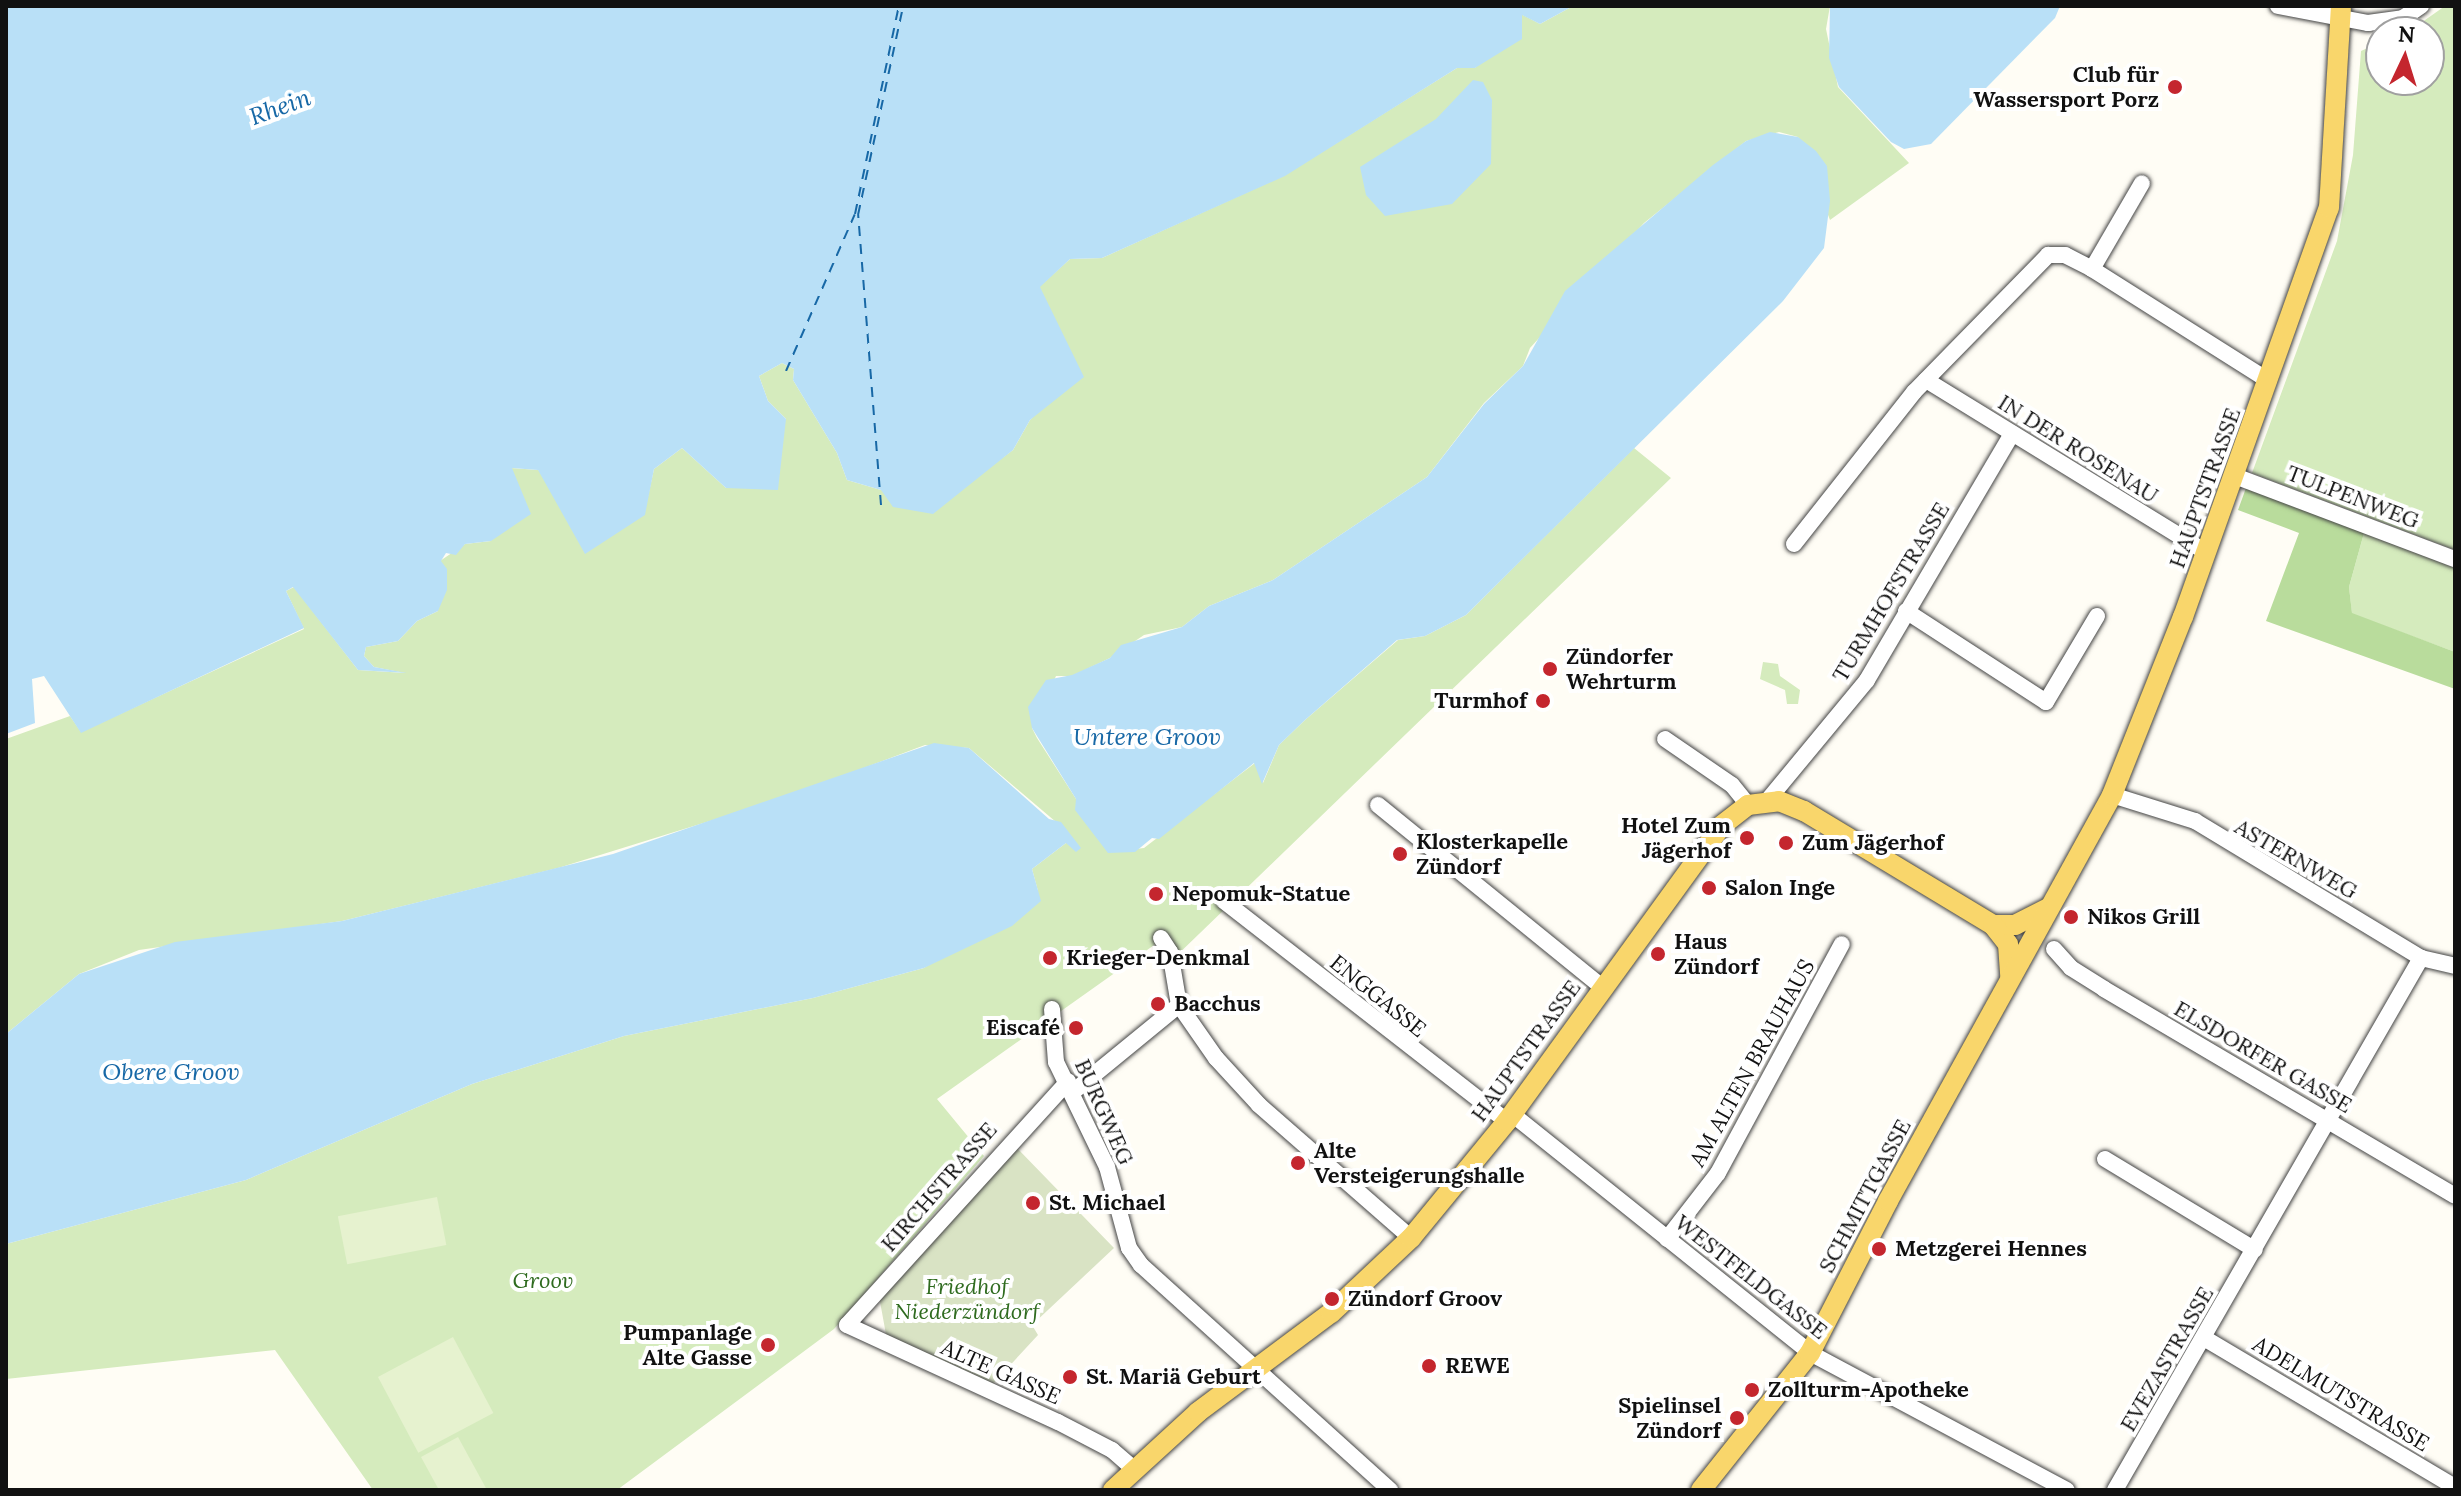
<!DOCTYPE html>
<html>
<head>
<meta charset="utf-8">
<style>
	body { margin:0 }
	#map { position:relative; width:2461px; height:1496px; overflow:hidden; background:#fffdf5; font-family:Lora,serif }
	div>[style] { position:absolute }
	[style*='--x'] { left:calc(var(--x)*1px); top:calc(var(--y)*1px); width:calc(var(--w)*1px); rotate:calc(var(--a)*1deg) }
	.green>* { inset:0; background:#d5ebbd }
	.forest>* { inset:0; background:#b9dc9c }
	.cemetery>* { inset:0; background:#d9e3c4 }
	.pitch>* { inset:0; background:#e6f2cf; transform-origin:0 0 }
	.water>* { inset:0; background:#b9e0f7 }
	.ferry>* { height:2px; margin-top:-1px; transform-origin:0; background:repeating-linear-gradient(90deg,#1768a6 0 10px,transparent 0 18px) }
	.roads { filter:drop-shadow(0 0 2px #444) drop-shadow(0 0 2px #444) }
	.minor>* { height:16px; margin:-8px; padding:0 8px; transform-origin:8px; border-radius:8px; background:#fff }
	.major>* { height:20px; margin:-10px; padding:0 10px; transform-origin:10px; border-radius:10px; background:#f9d66b }
	.dots>* { width:22px; height:22px; translate:-50% -50%; box-sizing:border-box; border:4px solid #fff; border-radius:50% }
	span { translate:-50% -50%; white-space:nowrap; text-align:center; line-height:1.15; -webkit-text-stroke:8px #fff; paint-order:stroke }
	.poi-label { font-size:22px; color:#111; font-weight:700 }
	.right { translate:-100% -50%; text-align:right }
	.left { translate:0 -50%; text-align:left }
	.street-label { font-size:22px; color:#111 }
	.park-label { font-size:22px; color:#2f6b1f; font-style:italic }
	.water-label { font-size:24px; color:#1768a6; font-style:italic }
	.frame { position:absolute; inset:0; border:8px solid #111; pointer-events:none }
	.north { position:absolute; left:2365px; top:16px; width:80px; height:80px; box-sizing:border-box; background:#fff; border:2px solid #a0a0a0; border-radius:50%; rotate:4deg; font-size:22px; font-weight:700; line-height:32px; text-align:center; color:#111 }
	.north::after { content:''; display:block; margin:auto; width:28px; height:36px; background:#c4262e; clip-path:polygon(50% 0,100% 100%,50% 72%,0 100%) }
</style>
</head>
<body>
<div id="map">
	<div class="green">
		<div style="clip-path:polygon(1573px 6px,1830px 6px,1826px 29px,1838px 87px,1909px 163px,1830px 220px,1798px 137px,1779px 132px,1746px 141px,1644px 223px,1530px 348px,1523px 366px,1484px 403px,1427px 477px,1273px 580px,1209px 606px,1182px 627px,1144px 635px,1110px 658px,1072px 676px,1056px 676px,1032px 728px,1037px 738px,1110px 852px,1144px 848px,1255px 763px,1263px 783px,1279px 745px,1305px 720px,1398px 640px,1425px 636px,1466px 615px,1634px 448px,1671px 478px,1170px 962px,1157px 943px,937px 1099px,984px 1156px,834px 1329px,617px 1490px,373px 1490px,275px 1350px,6px 1379px,6px 1244px,246px 1180px,472px 1084px,624px 1036px,813px 998px,924px 968px,1038px 891px,1032px 869px,1066px 843px,1056px 822px,969px 748px,925px 745px,781px 799px,558px 868px,342px 921px,139px 950px,79px 974px,6px 1034px,6px 739px,70px 716px,81px 732px,304px 629px,286px 591px,294px 587px,358px 670px,405px 673px,374px 667px,364px 656px,366px 647px,398px 641px,417px 621px,438px 611px,440px 561px,465px 544px,491px 541px,511px 468px,538px 470px,644px 515px,654px 469px,682px 448px,726px 488px,786px 419px,768px 401px,759px 376px,782px 363px,794px 369px,793px 380px,837px 453px,847px 480px,881px 490px,974px 479px,1013px 450px,1030px 420px,1047px 403px,1039px 287px,1070px 259px,1102px 258px,1285px 175px,1457px 68px,1475px 68px,1521px 14px,1540px 24px)"></div>
		<div style="clip-path:polygon(2445px 6px,2455px 6px,2455px 550px,2252px 473px,2337px 241px,2353px 155px,2361px 51px,2381px 42px,2381px 80px,2429px 80px,2429px 32px,2408px 32px)"></div>
		<div style="clip-path:polygon(2364px 533px,2455px 568px,2455px 652px,2352px 614px,2349px 587px)"></div>
		<div style="clip-path:polygon(1763px 662px,1778px 664px,1780px 676px,1800px 690px,1798px 704px,1787px 704px,1785px 690px,1760px 679px)"></div>
	</div>
	<div class="forest">
		<div style="clip-path:polygon(2246px 488px,2364px 533px,2349px 587px,2352px 613px,2455px 652px,2455px 689px,2266px 621px,2299px 533px,2238px 510px)"></div>
	</div>
	<div class="cemetery">
		<div style="clip-path:polygon(1013px 1144px,1114px 1248px,1032px 1325px,1038px 1335px,990px 1387px,887px 1340px,879px 1296px)"></div>
	</div>
	<div class="pitch">
		<div style="left:437px;top:1197px;width:49px;height:101px;rotate:79deg"></div>
		<div style="left:453px;top:1337px;width:86px;height:85px;rotate:62deg"></div>
		<div style="clip-path:polygon(458px 1437px,487px 1490px,439px 1490px,421px 1457px)"></div>
	</div>
	<div class="water">
		<div style="clip-path:polygon(6px 6px,1573px 6px,1540px 24px,1522px 15px,1522px 39px,1475px 68px,1457px 68px,1285px 176px,1102px 258px,1070px 259px,1040px 287px,1084px 377px,1030px 420px,1013px 450px,933px 514px,893px 507px,881px 490px,847px 480px,837px 453px,793px 380px,794px 369px,782px 363px,759px 376px,768px 401px,786px 419px,778px 490px,726px 488px,682px 448px,654px 469px,645px 515px,585px 554px,538px 470px,512px 468px,531px 514px,491px 541px,465px 544px,456px 555px,446px 553px,441px 561px,447px 569px,447px 590px,438px 611px,417px 621px,398px 641px,366px 647px,364px 656px,374px 667px,407px 673px,358px 670px,293px 587px,286px 591px,304px 628px,81px 733px,44px 676px,32px 679px,35px 723px,6px 734px)"></div>
		<div style="clip-path:polygon(1830px 6px,2060px 6px,2055px 18px,1931px 144px,1904px 149px,1891px 142px,1839px 87px,1829px 58px)"></div>
		<div style="clip-path:polygon(1473px 80px,1483px 82px,1492px 100px,1491px 164px,1452px 204px,1385px 216px,1366px 195px,1360px 167px,1436px 119px)"></div>
		<div style="clip-path:polygon(1770px 132px,1798px 137px,1816px 151px,1827px 166px,1830px 201px,1824px 248px,1783px 301px,1466px 615px,1425px 636px,1397px 640px,1305px 720px,1279px 745px,1262px 784px,1254px 763px,1159px 839px,1152px 838px,1135px 852px,1108px 853px,1075px 810px,1076px 799px,1032px 728px,1028px 707px,1046px 680px,1072px 675px,1110px 658px,1121px 645px,1182px 627px,1209px 606px,1273px 580px,1427px 477px,1484px 404px,1523px 366px,1565px 291px,1713px 165px,1746px 141px)"></div>
		<div style="clip-path:polygon(934px 743px,969px 748px,1049px 819px,1061px 822px,1081px 848px,1076px 852px,1066px 843px,1032px 869px,1041px 901px,1012px 926px,924px 968px,813px 998px,624px 1036px,472px 1084px,246px 1180px,6px 1244px,6px 1034px,79px 974px,175px 942px,342px 921px,613px 854px)"></div>
	</div>
	<div class="ferry">
		<div style="--x:786;--y:371;--w:171;--a:-66.3"></div>
		<div style="--x:855;--y:214;--w:213;--a:-78.1"></div>
		<div style="--x:881;--y:505;--w:291;--a:-94.5"></div>
		<div style="--x:858;--y:215;--w:214;--a:-77.8"></div>
	</div>
	<div class="roads">
		<div class="minor">
			<div style="--x:2278;--y:6;--w:92;--a:10.7"></div>
			<div style="--x:2368;--y:23;--w:35;--a:-8"></div>
			<div style="--x:2403;--y:18;--w:22;--a:-34"></div>
			<div style="--x:2092;--y:269;--w:99;--a:-59.8"></div>
			<div style="--x:1926;--y:380;--w:330;--a:31.6"></div>
			<div style="--x:2235;--y:476;--w:235;--a:20.7"></div>
			<div style="--x:1794;--y:544;--w:194;--a:-51.7"></div>
			<div style="--x:1914;--y:392;--w:192;--a:-45.6"></div>
			<div style="--x:2048;--y:255;--w:17;--a:0"></div>
			<div style="--x:2065;--y:255;--w:30;--a:27"></div>
			<div style="--x:2092;--y:269;--w:209;--a:32.3"></div>
			<div style="--x:1906;--y:611;--w:167;--a:33"></div>
			<div style="--x:2046;--y:702;--w:100;--a:-59.3"></div>
			<div style="--x:1665;--y:739;--w:81;--a:34.5"></div>
			<div style="--x:1732;--y:785;--w:26;--a:51"></div>
			<div style="--x:2112;--y:795;--w:87;--a:17.4"></div>
			<div style="--x:2195;--y:821;--w:264;--a:31.2"></div>
			<div style="--x:2421;--y:958;--w:35;--a:13"></div>
			<div style="--x:1767;--y:801;--w:157;--a:-50.4"></div>
			<div style="--x:1867;--y:680;--w:286;--a:-59.5"></div>
			<div style="--x:1378;--y:805;--w:289;--a:39.1"></div>
			<div style="--x:1224;--y:901;--w:358;--a:37.9"></div>
			<div style="--x:1161;--y:938;--w:17;--a:57"></div>
			<div style="--x:1170;--y:952;--w:54;--a:80.4"></div>
			<div style="--x:1179;--y:1005;--w:65;--a:55.1"></div>
			<div style="--x:1216;--y:1058;--w:64;--a:47.5"></div>
			<div style="--x:1259;--y:1105;--w:202;--a:41.2"></div>
			<div style="--x:2054;--y:949;--w:25;--a:48"></div>
			<div style="--x:2071;--y:968;--w:39;--a:32"></div>
			<div style="--x:2104;--y:989;--w:407;--a:30.5"></div>
			<div style="--x:1052;--y:1009;--w:53;--a:85.7"></div>
			<div style="--x:1056;--y:1062;--w:117;--a:64.1"></div>
			<div style="--x:1107;--y:1167;--w:84;--a:74.8"></div>
			<div style="--x:1129;--y:1248;--w:21;--a:55"></div>
			<div style="--x:1141;--y:1265;--w:336;--a:42.1"></div>
			<div style="--x:1074;--y:1091;--w:136;--a:-39.3"></div>
			<div style="--x:1512;--y:1114;--w:382;--a:38.7"></div>
			<div style="--x:1810;--y:1353;--w:291;--a:28.1"></div>
			<div style="--x:2105;--y:1159;--w:175;--a:31.2"></div>
			<div style="--x:1667;--y:1239;--w:83;--a:-52.3"></div>
			<div style="--x:1718;--y:1173;--w:260;--a:-61.6"></div>
			<div style="--x:847;--y:1325;--w:329;--a:-47.8"></div>
			<div style="--x:847;--y:1325;--w:232;--a:24.7"></div>
			<div style="--x:1058;--y:1422;--w:61;--a:27.4"></div>
			<div style="--x:1112;--y:1450;--w:28;--a:41"></div>
			<div style="--x:2204;--y:1338;--w:292;--a:30.7"></div>
			<div style="--x:2115;--y:1490;--w:614;--a:-60.09"></div>
		</div>
		<div class="major">
			<div style="--x:1993;--y:925;--w:22;--a:0"></div>
			<div style="--x:2015;--y:925;--w:36;--a:-27"></div>
			<div style="--x:1113;--y:1490;--w:115;--a:-42.5"></div>
			<div style="--x:1198;--y:1412;--w:166;--a:-36.7"></div>
			<div style="--x:1331;--y:1313;--w:110;--a:-43.2"></div>
			<div style="--x:1411;--y:1238;--w:151;--a:-50.6"></div>
			<div style="--x:1507;--y:1121;--w:364;--a:-54"></div>
			<div style="--x:1721;--y:826;--w:34;--a:-38"></div>
			<div style="--x:1748;--y:805;--w:31;--a:-7"></div>
			<div style="--x:1779;--y:801;--w:27;--a:22"></div>
			<div style="--x:1804;--y:811;--w:221;--a:31.1"></div>
			<div style="--x:1993;--y:925;--w:24;--a:52"></div>
			<div style="--x:2008;--y:944;--w:32;--a:86"></div>
			<div style="--x:1701;--y:1490;--w:175;--a:-51.5"></div>
			<div style="--x:1810;--y:1353;--w:171;--a:-62.8"></div>
			<div style="--x:1888;--y:1201;--w:464;--a:-61.1"></div>
			<div style="--x:2112;--y:795;--w:192;--a:-68.3"></div>
			<div style="--x:2183;--y:617;--w:434;--a:-70.4"></div>
			<div style="--x:2329;--y:208;--w:202;--a:-86.6"></div>
		</div>
	</div>
	<div class="dots">
		<div style="left:2175px;top:87px;background:#c4262e"></div>
		<div style="left:1550px;top:669px;background:#c4262e"></div>
		<div style="left:1543px;top:701px;background:#c4262e"></div>
		<div style="left:1747px;top:838px;background:#c4262e"></div>
		<div style="left:1786px;top:843px;background:#c4262e"></div>
		<div style="left:1400px;top:854px;background:#c4262e"></div>
		<div style="left:1709px;top:888px;background:#c4262e"></div>
		<div style="left:1156px;top:894px;background:#c4262e"></div>
		<div style="left:2071px;top:917px;background:#c4262e"></div>
		<div style="left:1658px;top:954px;background:#c4262e"></div>
		<div style="left:1050px;top:958px;background:#c4262e"></div>
		<div style="left:1158px;top:1004px;background:#c4262e"></div>
		<div style="left:1076px;top:1028px;background:#c4262e"></div>
		<div style="left:1298px;top:1163px;background:#c4262e"></div>
		<div style="left:1033px;top:1203px;background:#c4262e"></div>
		<div style="left:1879px;top:1249px;background:#c4262e"></div>
		<div style="left:1332px;top:1299px;background:#c4262e"></div>
		<div style="left:768px;top:1345px;background:#c4262e"></div>
		<div style="left:1429px;top:1366px;background:#c4262e"></div>
		<div style="left:1070px;top:1377px;background:#c4262e"></div>
		<div style="left:1752px;top:1390px;background:#c4262e"></div>
		<div style="left:1737px;top:1418px;background:#c4262e"></div>
	</div>
	<div class="poi-label">
		<span class="right" style="left:2159px;top:87px">Club für<br>Wassersport Porz</span>
		<span class="left" style="left:1566px;top:669px">Zündorfer<br>Wehrturm</span>
		<span class="right" style="left:1527px;top:701px">Turmhof</span>
		<span class="right" style="left:1731px;top:838px">Hotel Zum<br>Jägerhof</span>
		<span class="left" style="left:1416px;top:854px">Klosterkapelle<br>Zündorf</span>
		<span class="left" style="left:1802px;top:843px">Zum Jägerhof</span>
		<span class="left" style="left:1725px;top:888px">Salon Inge</span>
		<span class="left" style="left:1172px;top:894px">Nepomuk-Statue</span>
		<span class="left" style="left:2087px;top:917px">Nikos Grill</span>
		<span class="left" style="left:1674px;top:954px">Haus<br>Zündorf</span>
		<span class="left" style="left:1066px;top:958px">Krieger-Denkmal</span>
		<span class="left" style="left:1174px;top:1004px">Bacchus</span>
		<span class="right" style="left:1060px;top:1028px">Eiscafé</span>
		<span class="left" style="left:1314px;top:1163px">Alte<br>Versteigerungshalle</span>
		<span class="left" style="left:1049px;top:1203px">St. Michael</span>
		<span class="left" style="left:1895px;top:1249px">Metzgerei Hennes</span>
		<span class="left" style="left:1348px;top:1299px">Zündorf Groov</span>
		<span class="right" style="left:752px;top:1345px">Pumpanlage<br>Alte Gasse</span>
		<span class="left" style="left:1445px;top:1366px">REWE</span>
		<span class="left" style="left:1086px;top:1377px">St. Mariä Geburt</span>
		<span class="left" style="left:1768px;top:1390px">Zollturm-Apotheke</span>
		<span class="right" style="left:1721px;top:1418px">Spielinsel<br>Zündorf</span>
	</div>
	<div class="street-label">
		<span style="left:2078px;top:449px;rotate:32deg">IN DER ROSENAU</span>
		<span style="left:2205px;top:488px;rotate:-70deg">HAUPTSTRASSE</span>
		<span style="left:2353px;top:497px;rotate:21deg">TULPENWEG</span>
		<span style="left:1891px;top:592px;rotate:-59deg">TURMHOFSTRASSE</span>
		<span style="left:2296px;top:859px;rotate:30deg">ASTERNWEG</span>
		<span style="left:1378px;top:996px;rotate:39deg">ENGGASSE</span>
		<span style="left:1526px;top:1051px;rotate:-54deg">HAUPTSTRASSE</span>
		<span style="left:2263px;top:1057px;rotate:30deg">ELSDORFER GASSE</span>
		<span style="left:1752px;top:1063px;rotate:-61deg">AM ALTEN BRAUHAUS</span>
		<span style="left:1104px;top:1112px;rotate:66deg">BURGWEG</span>
		<span style="left:939px;top:1187px;rotate:-49deg">KIRCHSTRASSE</span>
		<span style="left:1865px;top:1196px;rotate:-62deg">SCHMITTGASSE</span>
		<span style="left:1751px;top:1277px;rotate:38deg">WESTFELDGASSE</span>
		<span style="left:2167px;top:1359px;rotate:-60deg">EVEZASTRASSE</span>
		<span style="left:1001px;top:1372px;rotate:24deg">ALTE GASSE</span>
		<span style="left:2341px;top:1394px;rotate:31deg">ADELMUTSTRASSE</span>
	</div>
	<div class="park-label">
		<span style="left:543px;top:1281px">Groov</span>
		<span style="left:967px;top:1299px">Friedhof<br>Niederzündorf</span>
	</div>
	<div class="water-label">
		<span style="left:280px;top:107px;rotate:-20deg">Rhein</span>
		<span style="left:1147px;top:737px">Untere Groov</span>
		<span style="left:171px;top:1072px">Obere Groov</span>
	</div>
	<div class="frame"></div>
	<div class="north">N</div>
</div>
</body>
</html>
